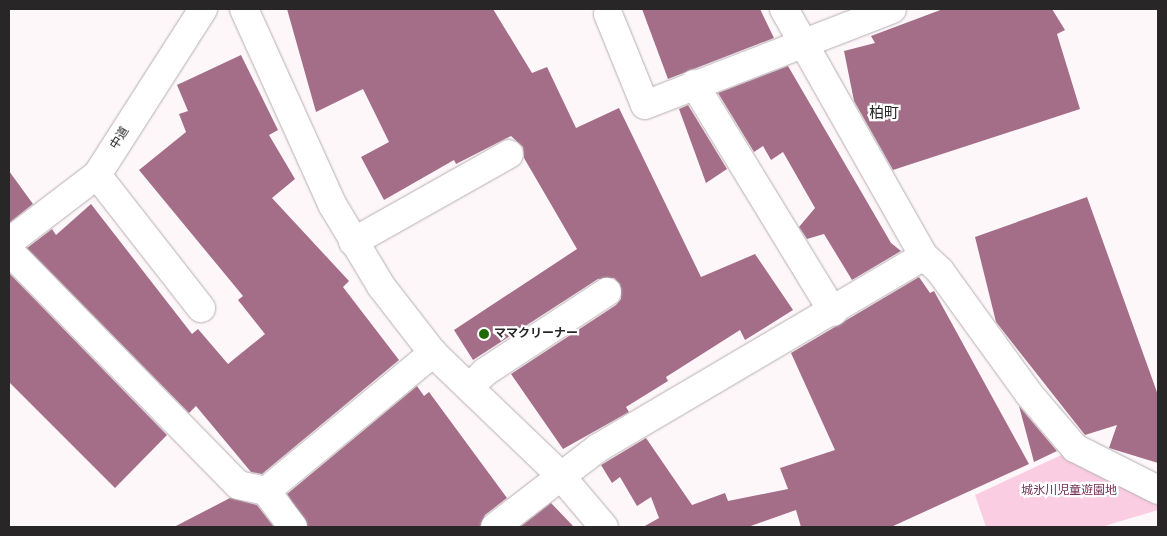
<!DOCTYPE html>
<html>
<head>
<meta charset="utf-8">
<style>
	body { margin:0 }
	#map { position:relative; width:1167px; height:536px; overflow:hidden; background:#fef7fa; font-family:Signika,"Noto Sans JP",sans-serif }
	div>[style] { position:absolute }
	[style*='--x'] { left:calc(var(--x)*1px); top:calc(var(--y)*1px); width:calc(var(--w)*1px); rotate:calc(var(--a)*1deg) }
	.green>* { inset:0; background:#facde2 }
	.building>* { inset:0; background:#a46e89 }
	.roads { filter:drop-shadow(0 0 1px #b6aeb1) drop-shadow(0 0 1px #b6aeb1) }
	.minor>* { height:28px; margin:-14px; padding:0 14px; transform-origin:14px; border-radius:14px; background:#fff }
	.dots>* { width:14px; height:14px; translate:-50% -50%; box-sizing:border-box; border:2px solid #fff; border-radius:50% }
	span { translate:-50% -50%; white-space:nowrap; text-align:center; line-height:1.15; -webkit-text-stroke:4.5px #fff; paint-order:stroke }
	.street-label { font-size:12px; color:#292627 }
	.poi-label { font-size:12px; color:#292627; font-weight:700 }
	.left { translate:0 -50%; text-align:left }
	.park-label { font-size:12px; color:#743055 }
	.quarter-label { font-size:15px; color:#292627 }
	.frame { position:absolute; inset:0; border:10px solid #292627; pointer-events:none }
</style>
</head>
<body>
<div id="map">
	<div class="green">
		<div style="clip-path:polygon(1070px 451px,1158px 502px,1158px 510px,1101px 527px,986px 527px,975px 495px)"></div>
	</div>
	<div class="building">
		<div style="clip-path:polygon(287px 9px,493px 9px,532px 73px,547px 67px,576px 128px,619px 108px,701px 277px,755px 254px,793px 310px,745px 340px,740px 330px,666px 377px,668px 381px,626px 407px,629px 412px,563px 449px,511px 374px,616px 305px,621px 299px,620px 284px,614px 278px,598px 279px,473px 360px,454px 330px,577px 249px,524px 158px,523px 147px,511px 136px,456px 164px,454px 160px,384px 200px,361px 157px,389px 142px,363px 89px,316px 112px)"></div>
		<div style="clip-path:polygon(642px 9px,760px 9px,774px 38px,668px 79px)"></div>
		<div style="clip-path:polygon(943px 9px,1052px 9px,1065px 30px,1057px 34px,1080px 109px,893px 170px,854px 101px,844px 51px,875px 43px,871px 36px)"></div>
		<div style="clip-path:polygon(241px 55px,278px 130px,269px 135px,295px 179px,272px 198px,349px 281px,343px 287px,399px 360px,262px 474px,251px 472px,196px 406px,189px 413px,27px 248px,52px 229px,56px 235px,91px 204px,192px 334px,198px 329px,228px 364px,265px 334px,238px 300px,243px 296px,139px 170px,186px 132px,179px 114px,188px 111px,177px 85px)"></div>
		<div style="clip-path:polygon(788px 66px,891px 243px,901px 251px,852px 280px,824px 234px,807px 239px,799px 227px,815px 208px,783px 152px,771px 160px,763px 146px,754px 152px,718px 93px)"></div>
		<div style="clip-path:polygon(688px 105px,727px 169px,706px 183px,679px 109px)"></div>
		<div style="clip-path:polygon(9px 171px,33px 204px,9px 223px)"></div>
		<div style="clip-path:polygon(1087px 197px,1158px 395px,1158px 463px,1109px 448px,1117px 425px,1085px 435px,996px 322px,975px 237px)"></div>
		<div style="clip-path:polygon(9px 273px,167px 435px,115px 488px,9px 382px)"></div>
		<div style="clip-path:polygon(919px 277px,930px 293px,934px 291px,1029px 464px,891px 527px,801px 527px,796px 510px,748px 527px,643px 527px,659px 518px,651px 497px,637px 506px,620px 477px,612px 483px,601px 465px,646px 438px,692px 505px,725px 493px,728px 501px,788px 489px,780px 468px,835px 450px,791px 353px)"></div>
		<div style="clip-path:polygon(417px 386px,424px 396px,429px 392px,507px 498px,485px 515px,480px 527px,308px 527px,287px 494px)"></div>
		<div style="clip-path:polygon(1019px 406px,1057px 451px,1034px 462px)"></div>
		<div style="clip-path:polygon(230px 498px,257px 505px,274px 527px,174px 527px)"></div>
		<div style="clip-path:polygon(551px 503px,574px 527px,520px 527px)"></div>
	</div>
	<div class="roads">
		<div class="minor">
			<div style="--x:244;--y:9;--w:214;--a:65.7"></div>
			<div style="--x:332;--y:204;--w:96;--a:59.1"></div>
			<div style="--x:381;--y:286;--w:85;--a:52.2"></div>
			<div style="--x:433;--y:353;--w:176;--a:43.8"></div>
			<div style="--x:560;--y:475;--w:68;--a:49.8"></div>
			<div style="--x:784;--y:9;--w:284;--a:60.5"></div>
			<div style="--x:924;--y:256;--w:22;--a:43"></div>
			<div style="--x:940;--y:271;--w:152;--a:54.1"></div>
			<div style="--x:1029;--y:394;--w:71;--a:49.6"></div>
			<div style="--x:1075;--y:448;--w:93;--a:26.8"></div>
			<div style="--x:608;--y:14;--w:98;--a:67.9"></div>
			<div style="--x:645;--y:105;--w:265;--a:-21.2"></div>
			<div style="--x:694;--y:84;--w:267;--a:58.6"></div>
			<div style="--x:97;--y:175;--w:169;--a:52"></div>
			<div style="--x:9;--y:242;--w:111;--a:-37.3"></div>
			<div style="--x:97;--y:175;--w:197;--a:-57.4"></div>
			<div style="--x:353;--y:242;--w:179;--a:-29.4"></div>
			<div style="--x:9;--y:251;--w:327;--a:45.6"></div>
			<div style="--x:238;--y:485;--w:29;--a:12"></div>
			<div style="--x:470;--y:387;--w:21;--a:-45"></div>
			<div style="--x:485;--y:372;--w:146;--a:-33.3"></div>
			<div style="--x:293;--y:527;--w:45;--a:-126.9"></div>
			<div style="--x:266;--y:491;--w:217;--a:-39.6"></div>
			<div style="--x:495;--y:527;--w:130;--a:-37.5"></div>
			<div style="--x:598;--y:448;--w:378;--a:-30.5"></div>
		</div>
	</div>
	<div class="dots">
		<div style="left:484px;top:334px;background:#226900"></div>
	</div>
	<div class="street-label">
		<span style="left:120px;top:138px;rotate:-58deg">中道</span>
	</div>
	<div class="poi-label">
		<span class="left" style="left:494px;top:334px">ママクリーナー</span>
	</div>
	<div class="park-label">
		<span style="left:1069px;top:491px">城氷川児童遊園地</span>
	</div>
	<div class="quarter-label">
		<span style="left:884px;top:114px">柏町</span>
	</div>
	<div class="frame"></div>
</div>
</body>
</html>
